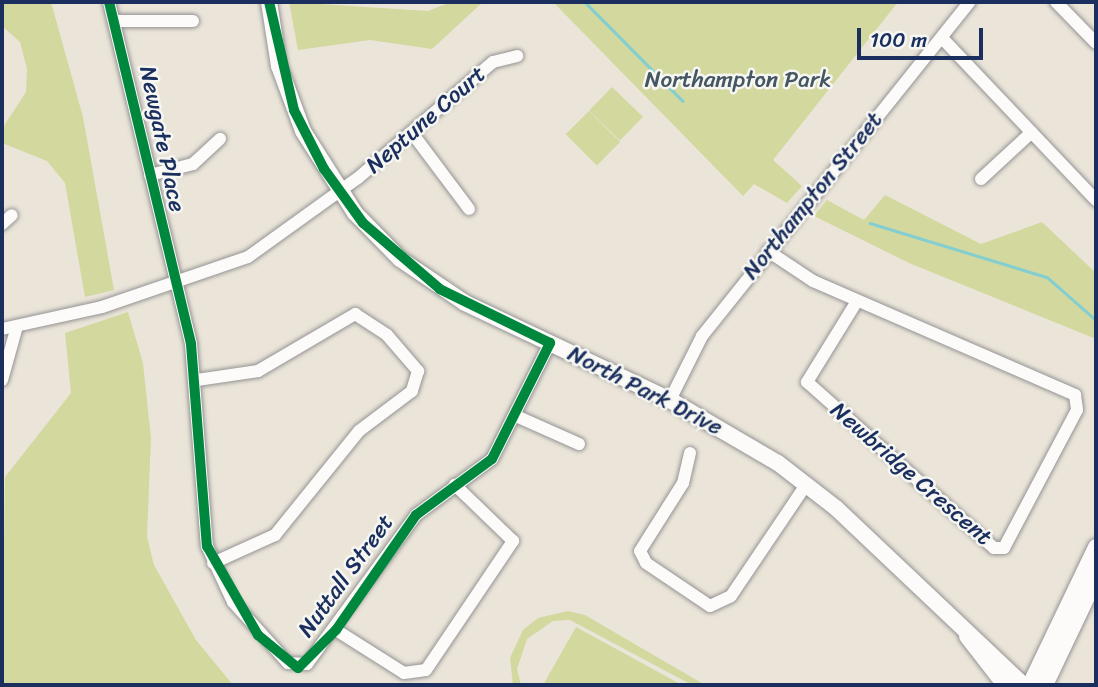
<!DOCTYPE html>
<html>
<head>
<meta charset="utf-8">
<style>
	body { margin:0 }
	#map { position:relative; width:1098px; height:687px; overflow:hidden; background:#ebe5d9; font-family:Sriracha,sans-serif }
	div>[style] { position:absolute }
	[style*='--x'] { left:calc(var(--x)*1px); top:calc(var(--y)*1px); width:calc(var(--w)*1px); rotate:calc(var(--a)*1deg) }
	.green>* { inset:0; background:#d3d89f; transform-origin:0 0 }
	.stream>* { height:2.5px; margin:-1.25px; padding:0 1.25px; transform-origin:1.25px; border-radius:1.25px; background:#83ced0 }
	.roads { filter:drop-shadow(0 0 2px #949495) drop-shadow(0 0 2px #949495) }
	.minor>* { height:12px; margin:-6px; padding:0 6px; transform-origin:6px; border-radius:6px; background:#fcfbf9 }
	.major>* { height:16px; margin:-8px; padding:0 8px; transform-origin:8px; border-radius:8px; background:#fcfbf9 }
	.cycleway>* { height:10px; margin:-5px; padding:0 5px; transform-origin:5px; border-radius:5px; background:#00873e }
	span { translate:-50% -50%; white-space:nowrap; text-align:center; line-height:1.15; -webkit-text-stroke:5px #f6f6f2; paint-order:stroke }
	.park-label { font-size:23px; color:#445662 }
	.street-label { font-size:23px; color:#1b2f5e }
	.frame { position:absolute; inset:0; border:4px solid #1b2f5e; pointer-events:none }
	.scale { position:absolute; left:857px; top:28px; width:126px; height:32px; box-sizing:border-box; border:4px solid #1b2f5e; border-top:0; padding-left:9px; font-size:21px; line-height:24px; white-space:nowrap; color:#1b2f5e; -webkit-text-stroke:5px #f6f6f2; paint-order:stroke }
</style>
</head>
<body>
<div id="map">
	<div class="green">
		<div style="clip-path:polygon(2px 2px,51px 2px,83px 117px,114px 290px,85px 297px,65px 183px,47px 161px,2px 143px,2px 129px,26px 92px,27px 69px,20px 42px,2px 26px)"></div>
		<div style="clip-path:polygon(289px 2px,428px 11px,451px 2px,483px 2px,432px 49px,370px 40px,298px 50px)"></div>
		<div style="clip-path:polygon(553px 2px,898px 2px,773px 160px,802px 186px,787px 203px,754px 184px,743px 196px)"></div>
		<div style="left:612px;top:87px;width:43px;height:33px;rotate:44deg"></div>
		<div style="left:589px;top:111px;width:44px;height:33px;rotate:45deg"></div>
		<div style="clip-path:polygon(885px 195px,981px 244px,1042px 222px,1096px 273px,1096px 339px,909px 263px,814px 216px,827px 200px,864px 220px)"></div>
		<div style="clip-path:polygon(128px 312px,143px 363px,151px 438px,147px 537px,154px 565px,196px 640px,233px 685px,2px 685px,5px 477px,71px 393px,65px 333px)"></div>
		<div style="clip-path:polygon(568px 611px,585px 615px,705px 685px,692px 685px,570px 620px,553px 621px,527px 639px,517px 669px,521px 685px,513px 685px,510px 658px,523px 630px,538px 618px)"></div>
		<div style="clip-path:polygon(576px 627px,682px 685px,543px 685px)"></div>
	</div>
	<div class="stream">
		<div style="--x:585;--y:2;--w:139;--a:45.3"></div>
		<div style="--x:870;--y:223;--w:185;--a:17"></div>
		<div style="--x:1047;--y:277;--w:65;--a:41.3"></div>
	</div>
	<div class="roads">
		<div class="minor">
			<div style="--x:109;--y:2;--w:352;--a:76.5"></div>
			<div style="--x:191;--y:344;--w:203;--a:85.5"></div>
			<div style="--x:207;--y:546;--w:62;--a:65.1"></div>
			<div style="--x:233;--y:602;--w:82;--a:48"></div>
			<div style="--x:288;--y:663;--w:19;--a:3"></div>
			<div style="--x:307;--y:664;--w:185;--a:-53.8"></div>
			<div style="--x:416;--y:515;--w:94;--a:-36.4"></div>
			<div style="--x:492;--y:459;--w:130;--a:-63.4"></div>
			<div style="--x:1056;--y:2;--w:57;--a:45.7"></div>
			<div style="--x:114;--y:21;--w:79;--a:0"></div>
			<div style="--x:942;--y:38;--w:224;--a:46.5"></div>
			<div style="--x:412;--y:133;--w:95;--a:53.1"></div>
			<div style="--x:150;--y:175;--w:44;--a:-14.3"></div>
			<div style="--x:193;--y:164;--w:37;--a:-43"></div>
			<div style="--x:981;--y:179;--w:69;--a:-42.7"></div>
			<div style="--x:2;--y:224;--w:13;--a:-42"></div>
			<div style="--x:768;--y:251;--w:54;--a:33.7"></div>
			<div style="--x:813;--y:281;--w:286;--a:23.5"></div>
			<div style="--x:1075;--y:395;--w:15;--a:82"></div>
			<div style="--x:1077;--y:410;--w:156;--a:117.9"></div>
			<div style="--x:1004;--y:548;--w:10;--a:180"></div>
			<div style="--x:994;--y:548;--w:250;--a:-138.4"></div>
			<div style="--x:807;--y:382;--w:95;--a:-58.3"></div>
			<div style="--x:2;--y:329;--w:102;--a:-12.4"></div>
			<div style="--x:102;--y:307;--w:154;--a:-18.9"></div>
			<div style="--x:248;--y:257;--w:135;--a:-35.7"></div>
			<div style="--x:358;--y:178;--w:178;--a:-40.7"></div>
			<div style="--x:493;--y:62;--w:25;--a:-14"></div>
			<div style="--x:2;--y:380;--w:52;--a:-74.4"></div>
			<div style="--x:197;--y:380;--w:62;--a:-8.4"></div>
			<div style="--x:258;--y:371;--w:113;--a:-30.4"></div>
			<div style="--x:355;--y:314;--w:38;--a:33"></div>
			<div style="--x:387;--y:335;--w:48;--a:49.3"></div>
			<div style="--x:418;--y:371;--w:21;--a:107"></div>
			<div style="--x:412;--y:391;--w:66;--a:143"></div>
			<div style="--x:359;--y:431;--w:134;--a:128.9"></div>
			<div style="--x:275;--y:535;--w:68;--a:155.7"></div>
			<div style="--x:670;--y:400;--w:72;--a:-63.4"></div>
			<div style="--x:702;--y:336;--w:428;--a:-51.3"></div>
			<div style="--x:516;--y:416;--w:69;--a:24"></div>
			<div style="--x:690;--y:453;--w:31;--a:103"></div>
			<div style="--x:683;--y:483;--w:80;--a:122.3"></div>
			<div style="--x:640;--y:551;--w:13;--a:63"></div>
			<div style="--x:646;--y:563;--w:77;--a:33.9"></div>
			<div style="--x:710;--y:606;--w:23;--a:-25"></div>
			<div style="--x:731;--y:596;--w:134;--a:-56"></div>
			<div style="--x:336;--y:630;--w:80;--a:32.3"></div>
			<div style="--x:404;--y:673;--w:22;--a:-8"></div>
			<div style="--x:426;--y:670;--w:156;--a:-56"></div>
			<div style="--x:513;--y:541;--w:81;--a:-136"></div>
		</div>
		<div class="major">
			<div style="--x:269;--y:2;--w:65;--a:81.1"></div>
			<div style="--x:279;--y:66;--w:69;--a:69.7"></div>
			<div style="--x:303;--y:131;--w:97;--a:57.6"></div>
			<div style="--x:355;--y:213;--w:64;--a:45.6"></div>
			<div style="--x:400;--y:259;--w:78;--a:34.1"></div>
			<div style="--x:465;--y:303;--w:227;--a:25.3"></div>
			<div style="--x:670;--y:400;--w:125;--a:30.3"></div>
			<div style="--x:778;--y:463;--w:73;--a:37.8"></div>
			<div style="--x:836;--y:508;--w:257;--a:43.4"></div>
			<div style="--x:967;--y:636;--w:62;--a:52.2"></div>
			<div style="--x:1030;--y:685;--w:153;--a:-64.4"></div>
			<div style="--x:1045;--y:685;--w:119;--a:-64.5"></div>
		</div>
	</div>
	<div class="cycleway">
		<div style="--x:109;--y:2;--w:352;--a:76.5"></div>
		<div style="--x:191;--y:344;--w:203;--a:85.5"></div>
		<div style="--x:207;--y:546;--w:103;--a:60.2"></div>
		<div style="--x:258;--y:635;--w:52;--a:39.5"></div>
		<div style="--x:298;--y:668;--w:54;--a:-45"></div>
		<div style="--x:336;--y:630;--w:140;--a:-55.2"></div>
		<div style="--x:416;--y:515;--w:94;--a:-36.4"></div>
		<div style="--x:492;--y:459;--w:130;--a:-63.4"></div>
		<div style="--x:550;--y:343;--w:123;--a:-153.9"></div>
		<div style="--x:440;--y:289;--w:101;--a:-139.4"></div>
		<div style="--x:363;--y:223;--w:67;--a:-125.8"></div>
		<div style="--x:324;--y:169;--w:66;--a:-117"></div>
		<div style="--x:294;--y:110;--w:111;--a:-103"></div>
	</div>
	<div class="park-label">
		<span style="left:738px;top:80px">Northampton Park</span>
	</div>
	<div class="street-label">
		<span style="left:426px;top:120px;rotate:-41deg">Neptune Court</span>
		<span style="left:162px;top:139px;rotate:78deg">Newgate Place</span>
		<span style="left:813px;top:196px;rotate:-51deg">Northampton Street</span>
		<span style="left:645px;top:391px;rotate:27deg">North Park Drive</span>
		<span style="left:911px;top:474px;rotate:41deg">Newbridge Crescent</span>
		<span style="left:346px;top:576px;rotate:-54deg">Nuttall Street</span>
	</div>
	<div class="frame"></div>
	<div class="scale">100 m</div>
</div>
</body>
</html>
